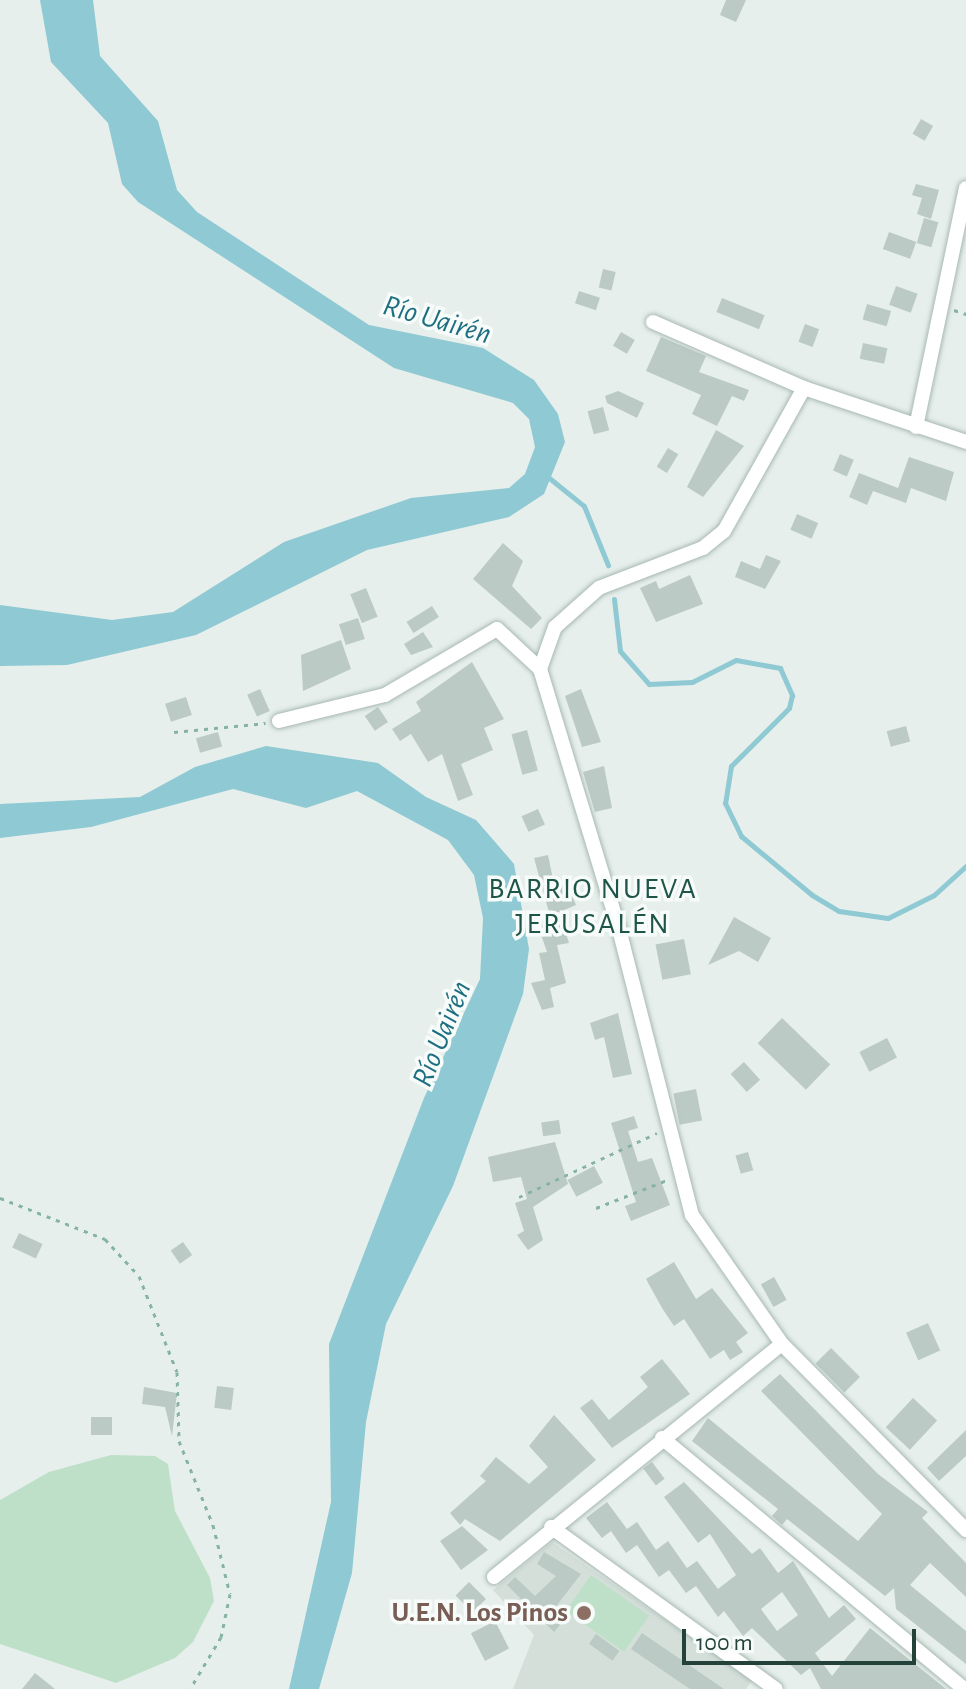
<!DOCTYPE html>
<html>
<head>
<meta charset="utf-8">
<style>
	body { margin:0 }
	#map { position:relative; width:966px; height:1689px; overflow:hidden; background:#e6efeb; font-family:"Alegreya Sans",sans-serif }
	div>[style] { position:absolute }
	[style*='--x'] { left:calc(var(--x)*1px); top:calc(var(--y)*1px); width:calc(var(--w)*1px); rotate:calc(var(--a)*1deg) }
	.built>* { inset:0; background:#d4dfda }
	.green>* { inset:0; background:#bfe0c8; transform-origin:0 0 }
	.water>* { inset:0; background:#8ec9d4 }
	.stream>* { height:5px; margin:-2.5px; padding:0 2.5px; transform-origin:2.5px; border-radius:2.5px; background:#8ec9d4 }
	.building>* { inset:0; background:#bbcac4; transform-origin:0 0 }
	.path>* { height:3px; margin-top:-1.5px; transform-origin:0; background:repeating-linear-gradient(90deg,#86b3a5 0 4px,transparent 0 10px) }
	.roads { filter:drop-shadow(0 0 2px #a8b8b2) drop-shadow(0 0 2px #a8b8b2) }
	.minor>* { height:14px; margin:-7px; padding:0 7px; transform-origin:7px; border-radius:7px; background:#fff }
	.dots>* { width:22px; height:22px; translate:-50% -50%; box-sizing:border-box; border:4px solid #f7fbf9; border-radius:50% }
	span { translate:-50% -50%; white-space:nowrap; text-align:center; line-height:1.15; -webkit-text-stroke:7px #f7fbf9; paint-order:stroke }
	.education-label { font-size:28px; color:#785e54; font-weight:700 }
	.right { translate:-100% -50%; text-align:right }
	.water-label { font-size:30px; color:#1c6f80; font-style:italic }
	.neighbourhood-label { font-size:30px; color:#1f5548; letter-spacing:2px }
	.scale { position:absolute; left:682px; top:1629px; width:234px; height:36px; box-sizing:border-box; border:4px solid #24423a; border-top:0; padding-left:10px; font-size:24px; line-height:28px; white-space:nowrap; color:#24423a; -webkit-text-stroke:6px #f7fbf9; paint-order:stroke }
</style>
</head>
<body>
<div id="map">
	<div class="built">
		<div style="clip-path:polygon(552px 1542px,752px 1680px,746px 1689px,513px 1689px,534px 1635px,493px 1590px)"></div>
	</div>
	<div class="green">
		<div style="clip-path:polygon(111px 1455px,155px 1456px,168px 1464px,175px 1511px,210px 1578px,214px 1601px,193px 1642px,175px 1658px,116px 1683px,0 1644px,0 1500px,49px 1472px)"></div>
		<div style="left:591px;top:1575px;width:71px;height:44px;rotate:35deg"></div>
	</div>
	<div class="water">
		<div style="clip-path:polygon(40px 0,93px 0,100px 56px,158px 121px,177px 190px,197px 212px,369px 325px,483px 348px,534px 380px,558px 414px,565px 442px,544px 494px,509px 517px,367px 550px,196px 635px,67px 665px,0 666px,0 605px,112px 620px,173px 612px,284px 542px,411px 498px,509px 488px,525px 474px,535px 447px,529px 419px,513px 403px,394px 368px,138px 202px,122px 184px,108px 123px,51px 62px)"></div>
		<div style="clip-path:polygon(266px 746px,378px 763px,426px 797px,476px 820px,514px 864px,529px 949px,523px 994px,453px 1186px,386px 1324px,366px 1422px,352px 1573px,319px 1689px,289px 1689px,331px 1502px,329px 1344px,424px 1098px,480px 979px,483px 918px,474px 875px,448px 840px,357px 791px,306px 808px,233px 789px,91px 827px,0 838px,0 804px,140px 797px,195px 767px)"></div>
	</div>
	<div class="stream">
		<div style="--x:548;--y:477;--w:46;--a:38.9"></div>
		<div style="--x:584;--y:506;--w:64;--a:67.9"></div>
		<div style="--x:614;--y:599;--w:52;--a:83.4"></div>
		<div style="--x:620;--y:651;--w:44;--a:48.7"></div>
		<div style="--x:649;--y:684;--w:43;--a:-2.7"></div>
		<div style="--x:692;--y:682;--w:49;--a:-26.6"></div>
		<div style="--x:736;--y:660;--w:45;--a:10.3"></div>
		<div style="--x:780;--y:668;--w:30;--a:66"></div>
		<div style="--x:792;--y:695;--w:13;--a:103"></div>
		<div style="--x:789;--y:708;--w:82;--a:135"></div>
		<div style="--x:731;--y:766;--w:37;--a:99"></div>
		<div style="--x:725;--y:803;--w:37;--a:64"></div>
		<div style="--x:741;--y:836;--w:92;--a:39.7"></div>
		<div style="--x:812;--y:895;--w:31;--a:31"></div>
		<div style="--x:839;--y:911;--w:49;--a:8.1"></div>
		<div style="--x:888;--y:918;--w:51;--a:-26.6"></div>
		<div style="--x:934;--y:895;--w:43;--a:-42.2"></div>
	</div>
	<div class="building">
		<div style="clip-path:polygon(726px 0,746px 0,736px 22px,720px 15px)"></div>
		<div style="left:921px;top:119px;width:14px;height:17px;rotate:30deg"></div>
		<div style="clip-path:polygon(916px 184px,939px 190px,931px 219px,917px 214px,922px 198px,912px 195px)"></div>
		<div style="left:924px;top:218px;width:15px;height:26px;rotate:16deg"></div>
		<div style="left:889px;top:232px;width:29px;height:18px;rotate:20deg"></div>
		<div style="left:603px;top:269px;width:13px;height:19px;rotate:13deg"></div>
		<div style="left:896px;top:286px;width:23px;height:20px;rotate:20deg"></div>
		<div style="left:579px;top:291px;width:22px;height:13px;rotate:18deg"></div>
		<div style="left:722px;top:298px;width:46px;height:15px;rotate:22deg"></div>
		<div style="left:867px;top:304px;width:25px;height:16px;rotate:16deg"></div>
		<div style="left:805px;top:324px;width:15px;height:19px;rotate:20deg"></div>
		<div style="left:621px;top:332px;width:16px;height:16px;rotate:30deg"></div>
		<div style="clip-path:polygon(661px 337px,706px 356px,699px 372px,749px 390px,744px 401px,732px 396px,717px 426px,692px 414px,701px 395px,646px 371px)"></div>
		<div style="left:863px;top:343px;width:25px;height:16px;rotate:12deg"></div>
		<div style="clip-path:polygon(618px 391px,644px 403px,637px 418px,607px 403px,605px 396px)"></div>
		<div style="left:603px;top:407px;width:24px;height:16px;rotate:75deg"></div>
		<div style="clip-path:polygon(716px 430px,744px 446px,703px 497px,687px 487px)"></div>
		<div style="left:668px;top:448px;width:12px;height:22px;rotate:31deg"></div>
		<div style="left:840px;top:454px;width:15px;height:18px;rotate:23deg"></div>
		<div style="clip-path:polygon(909px 457px,954px 472px,946px 501px,911px 488px,906px 503px,873px 491px,867px 505px,849px 497px,859px 473px,898px 488px)"></div>
		<div style="left:797px;top:514px;width:23px;height:17px;rotate:23deg"></div>
		<div style="clip-path:polygon(503px 543px,523px 561px,512px 586px,542px 618px,531px 629px,473px 579px)"></div>
		<div style="clip-path:polygon(766px 555px,781px 561px,765px 589px,735px 577px,741px 561px,760px 569px)"></div>
		<div style="clip-path:polygon(690px 575px,703px 604px,656px 622px,640px 588px,656px 581px,659px 589px)"></div>
		<div style="left:366px;top:588px;width:31px;height:17px;rotate:68deg"></div>
		<div style="left:432px;top:606px;width:13px;height:30px;rotate:58deg"></div>
		<div style="left:358px;top:618px;width:22px;height:20px;rotate:72deg"></div>
		<div style="clip-path:polygon(423px 632px,433px 647px,411px 655px,404px 644px)"></div>
		<div style="clip-path:polygon(341px 640px,351px 669px,303px 691px,301px 655px)"></div>
		<div style="clip-path:polygon(472px 662px,504px 719px,484px 728px,493px 750px,461px 764px,473px 795px,458px 801px,442px 754px,428px 762px,411px 734px,400px 741px,392px 729px,421px 711px,416px 702px)"></div>
		<div style="left:260px;top:689px;width:24px;height:14px;rotate:66deg"></div>
		<div style="clip-path:polygon(581px 689px,601px 742px,582px 747px,565px 696px)"></div>
		<div style="left:186px;top:697px;width:19px;height:22px;rotate:72deg"></div>
		<div style="left:378px;top:707px;width:18px;height:16px;rotate:56deg"></div>
		<div style="left:906px;top:726px;width:16px;height:20px;rotate:75deg"></div>
		<div style="left:527px;top:730px;width:42px;height:16px;rotate:75deg"></div>
		<div style="left:218px;top:732px;width:15px;height:23px;rotate:74deg"></div>
		<div style="clip-path:polygon(604px 766px,612px 808px,595px 812px,583px 772px)"></div>
		<div style="left:538px;top:809px;width:17px;height:18px;rotate:66deg"></div>
		<div style="clip-path:polygon(548px 855px,555px 889px,567px 884px,576px 905px,550px 916px,534px 858px)"></div>
		<div style="clip-path:polygon(560px 915px,569px 943px,557px 945px,566px 983px,550px 988px,554px 1007px,542px 1010px,531px 983px,545px 980px,539px 953px,547px 952px,537px 923px)"></div>
		<div style="clip-path:polygon(734px 917px,771px 938px,758px 962px,739px 951px,708px 965px)"></div>
		<div style="left:684px;top:939px;width:36px;height:29px;rotate:79deg"></div>
		<div style="clip-path:polygon(618px 1013px,632px 1074px,613px 1078px,604px 1037px,595px 1040px,590px 1023px)"></div>
		<div style="left:782px;top:1018px;width:67px;height:35px;rotate:44deg"></div>
		<div style="left:887px;top:1038px;width:22px;height:31px;rotate:63deg"></div>
		<div style="left:744px;top:1062px;width:24px;height:18px;rotate:48deg"></div>
		<div style="left:696px;top:1089px;width:32px;height:23px;rotate:79deg"></div>
		<div style="clip-path:polygon(634px 1116px,638px 1128px,628px 1131px,638px 1162px,652px 1158px,670px 1205px,631px 1221px,625px 1206px,636px 1202px,611px 1123px)"></div>
		<div style="left:559px;top:1120px;width:14px;height:18px;rotate:82deg"></div>
		<div style="clip-path:polygon(555px 1142px,568px 1184px,533px 1207px,543px 1240px,528px 1250px,517px 1235px,524px 1231px,515px 1203px,527px 1199px,521px 1177px,493px 1182px,488px 1157px)"></div>
		<div style="left:748px;top:1152px;width:19px;height:13px;rotate:74deg"></div>
		<div style="left:594px;top:1166px;width:19px;height:30px;rotate:62deg"></div>
		<div style="left:19px;top:1233px;width:26px;height:16px;rotate:25deg"></div>
		<div style="left:183px;top:1242px;width:16px;height:15px;rotate:55deg"></div>
		<div style="clip-path:polygon(674px 1262px,696px 1299px,712px 1288px,748px 1333px,736px 1342px,743px 1352px,730px 1360px,724px 1350px,710px 1359px,684px 1319px,674px 1326px,662px 1308px,646px 1279px)"></div>
		<div style="left:774px;top:1277px;width:26px;height:15px;rotate:61deg"></div>
		<div style="left:928px;top:1323px;width:30px;height:24px;rotate:66deg"></div>
		<div style="left:831px;top:1348px;width:41px;height:22px;rotate:45deg"></div>
		<div style="clip-path:polygon(662px 1359px,690px 1394px,612px 1448px,580px 1408px,592px 1399px,609px 1420px,648px 1387px,640px 1377px)"></div>
		<div style="clip-path:polygon(780px 1374px,878px 1474px,928px 1512px,922px 1518px,966px 1563px,966px 1597px,930px 1563px,910px 1585px,966px 1631px,966px 1664px,896px 1609px,894px 1588px,885px 1596px,787px 1519px,782px 1525px,772px 1516px,778px 1509px,692px 1441px,708px 1418px,858px 1541px,882px 1514px,761px 1391px)"></div>
		<div style="left:217px;top:1386px;width:17px;height:22px;rotate:7deg"></div>
		<div style="clip-path:polygon(144px 1387px,177px 1393px,172px 1436px,165px 1407px,142px 1404px)"></div>
		<div style="left:913px;top:1398px;width:33px;height:40px;rotate:43deg"></div>
		<div style="clip-path:polygon(554px 1415px,596px 1460px,500px 1541px,465px 1519px,460px 1525px,450px 1513px,486px 1481px,480px 1476px,496px 1457px,529px 1484px,548px 1467px,529px 1446px)"></div>
		<div style="left:91px;top:1417px;width:21px;height:18px"></div>
		<div style="clip-path:polygon(966px 1430px,966px 1456px,939px 1481px,927px 1468px)"></div>
		<div style="left:652px;top:1462px;width:21px;height:11px;rotate:53deg"></div>
		<div style="clip-path:polygon(evenodd,684px 1482px,752px 1554px,760px 1548px,778px 1573px,793px 1561px,829px 1618px,844px 1605px,856px 1619px,815px 1653px,832px 1676px,870px 1628px,946px 1689px,821px 1689px,810px 1668px,801px 1675px,752px 1628px,743px 1636px,724px 1611px,718px 1617px,696px 1586px,686px 1593px,669px 1570px,659px 1577px,637px 1545px,626px 1553px,611px 1531px,602px 1538px,586px 1518px,607px 1502px,627px 1529px,637px 1522px,656px 1550px,668px 1541px,687px 1568px,697px 1561px,718px 1589px,736px 1575px,710px 1534px,698px 1543px,664px 1497px,684px 1482px,782px 1592px,798px 1615px,777px 1631px,761px 1609px,782px 1592px)"></div>
		<div style="clip-path:polygon(462px 1526px,488px 1550px,461px 1570px,440px 1541px)"></div>
		<div style="clip-path:polygon(544px 1552px,581px 1574px,554px 1609px,565px 1619px,554px 1632px,507px 1585px,515px 1577px,535px 1596px,556px 1576px,537px 1564px)"></div>
		<div style="left:469px;top:1582px;width:24px;height:19px;rotate:45deg"></div>
		<div style="left:495px;top:1621px;width:31px;height:27px;rotate:63deg"></div>
		<div style="clip-path:polygon(642px 1633px,686px 1663px,724px 1689px,690px 1689px,631px 1649px)"></div>
		<div style="left:596px;top:1634px;width:29px;height:12px;rotate:36deg"></div>
		<div style="clip-path:polygon(35px 1673px,55px 1689px,22px 1689px)"></div>
	</div>
	<div class="path">
		<div style="--x:954;--y:310;--w:13;--a:18"></div>
		<div style="--x:174;--y:732;--w:92;--a:-5.6"></div>
		<div style="--x:519;--y:1197;--w:152;--a:-24.9"></div>
		<div style="--x:0;--y:1198;--w:113;--a:21.3"></div>
		<div style="--x:105;--y:1239;--w:50;--a:47.4"></div>
		<div style="--x:139;--y:1276;--w:103;--a:68.4"></div>
		<div style="--x:177;--y:1372;--w:69;--a:88.3"></div>
		<div style="--x:179;--y:1441;--w:91;--a:68"></div>
		<div style="--x:213;--y:1525;--w:71;--a:76.2"></div>
		<div style="--x:230;--y:1594;--w:44;--a:101.8"></div>
		<div style="--x:221;--y:1637;--w:61;--a:120.8"></div>
		<div style="--x:596;--y:1208;--w:76;--a:-21.5"></div>
	</div>
	<div class="roads">
		<div class="minor">
			<div style="--x:653;--y:322;--w:165;--a:23.6"></div>
			<div style="--x:804;--y:388;--w:171;--a:18.4"></div>
			<div style="--x:804;--y:388;--w:164;--a:119.2"></div>
			<div style="--x:724;--y:531;--w:27;--a:141"></div>
			<div style="--x:703;--y:548;--w:111;--a:159"></div>
			<div style="--x:599;--y:588;--w:59;--a:138.4"></div>
			<div style="--x:555;--y:627;--w:45;--a:109.7"></div>
			<div style="--x:540;--y:669;--w:272;--a:73.1"></div>
			<div style="--x:619;--y:929;--w:295;--a:75.7"></div>
			<div style="--x:692;--y:1215;--w:157;--a:55.1"></div>
			<div style="--x:782;--y:1344;--w:262;--a:45.3"></div>
			<div style="--x:916;--y:427;--w:244;--a:-78.2"></div>
			<div style="--x:279;--y:721;--w:109;--a:-13.8"></div>
			<div style="--x:385;--y:695;--w:130;--a:-30.5"></div>
			<div style="--x:497;--y:629;--w:59;--a:42.9"></div>
			<div style="--x:662;--y:1438;--w:393;--a:39.7"></div>
			<div style="--x:551;--y:1527;--w:277;--a:35.8"></div>
			<div style="--x:494;--y:1577;--w:370;--a:-39"></div>
		</div>
	</div>
	<div class="dots">
		<div style="left:584px;top:1613px;background:#8d6e63"></div>
	</div>
	<div class="education-label">
		<span class="right" style="left:568px;top:1613px">U.E.N. Los Pinos</span>
	</div>
	<div class="water-label">
		<span style="left:437px;top:320px;rotate:16deg">Río Uairén</span>
		<span style="left:442px;top:1034px;rotate:-68deg">Río Uairén</span>
	</div>
	<div class="neighbourhood-label">
		<span style="left:593px;top:906px">BARRIO NUEVA<br>JERUSALÉN</span>
	</div>
	<div class="scale">100 m</div>
</div>
</body>
</html>
